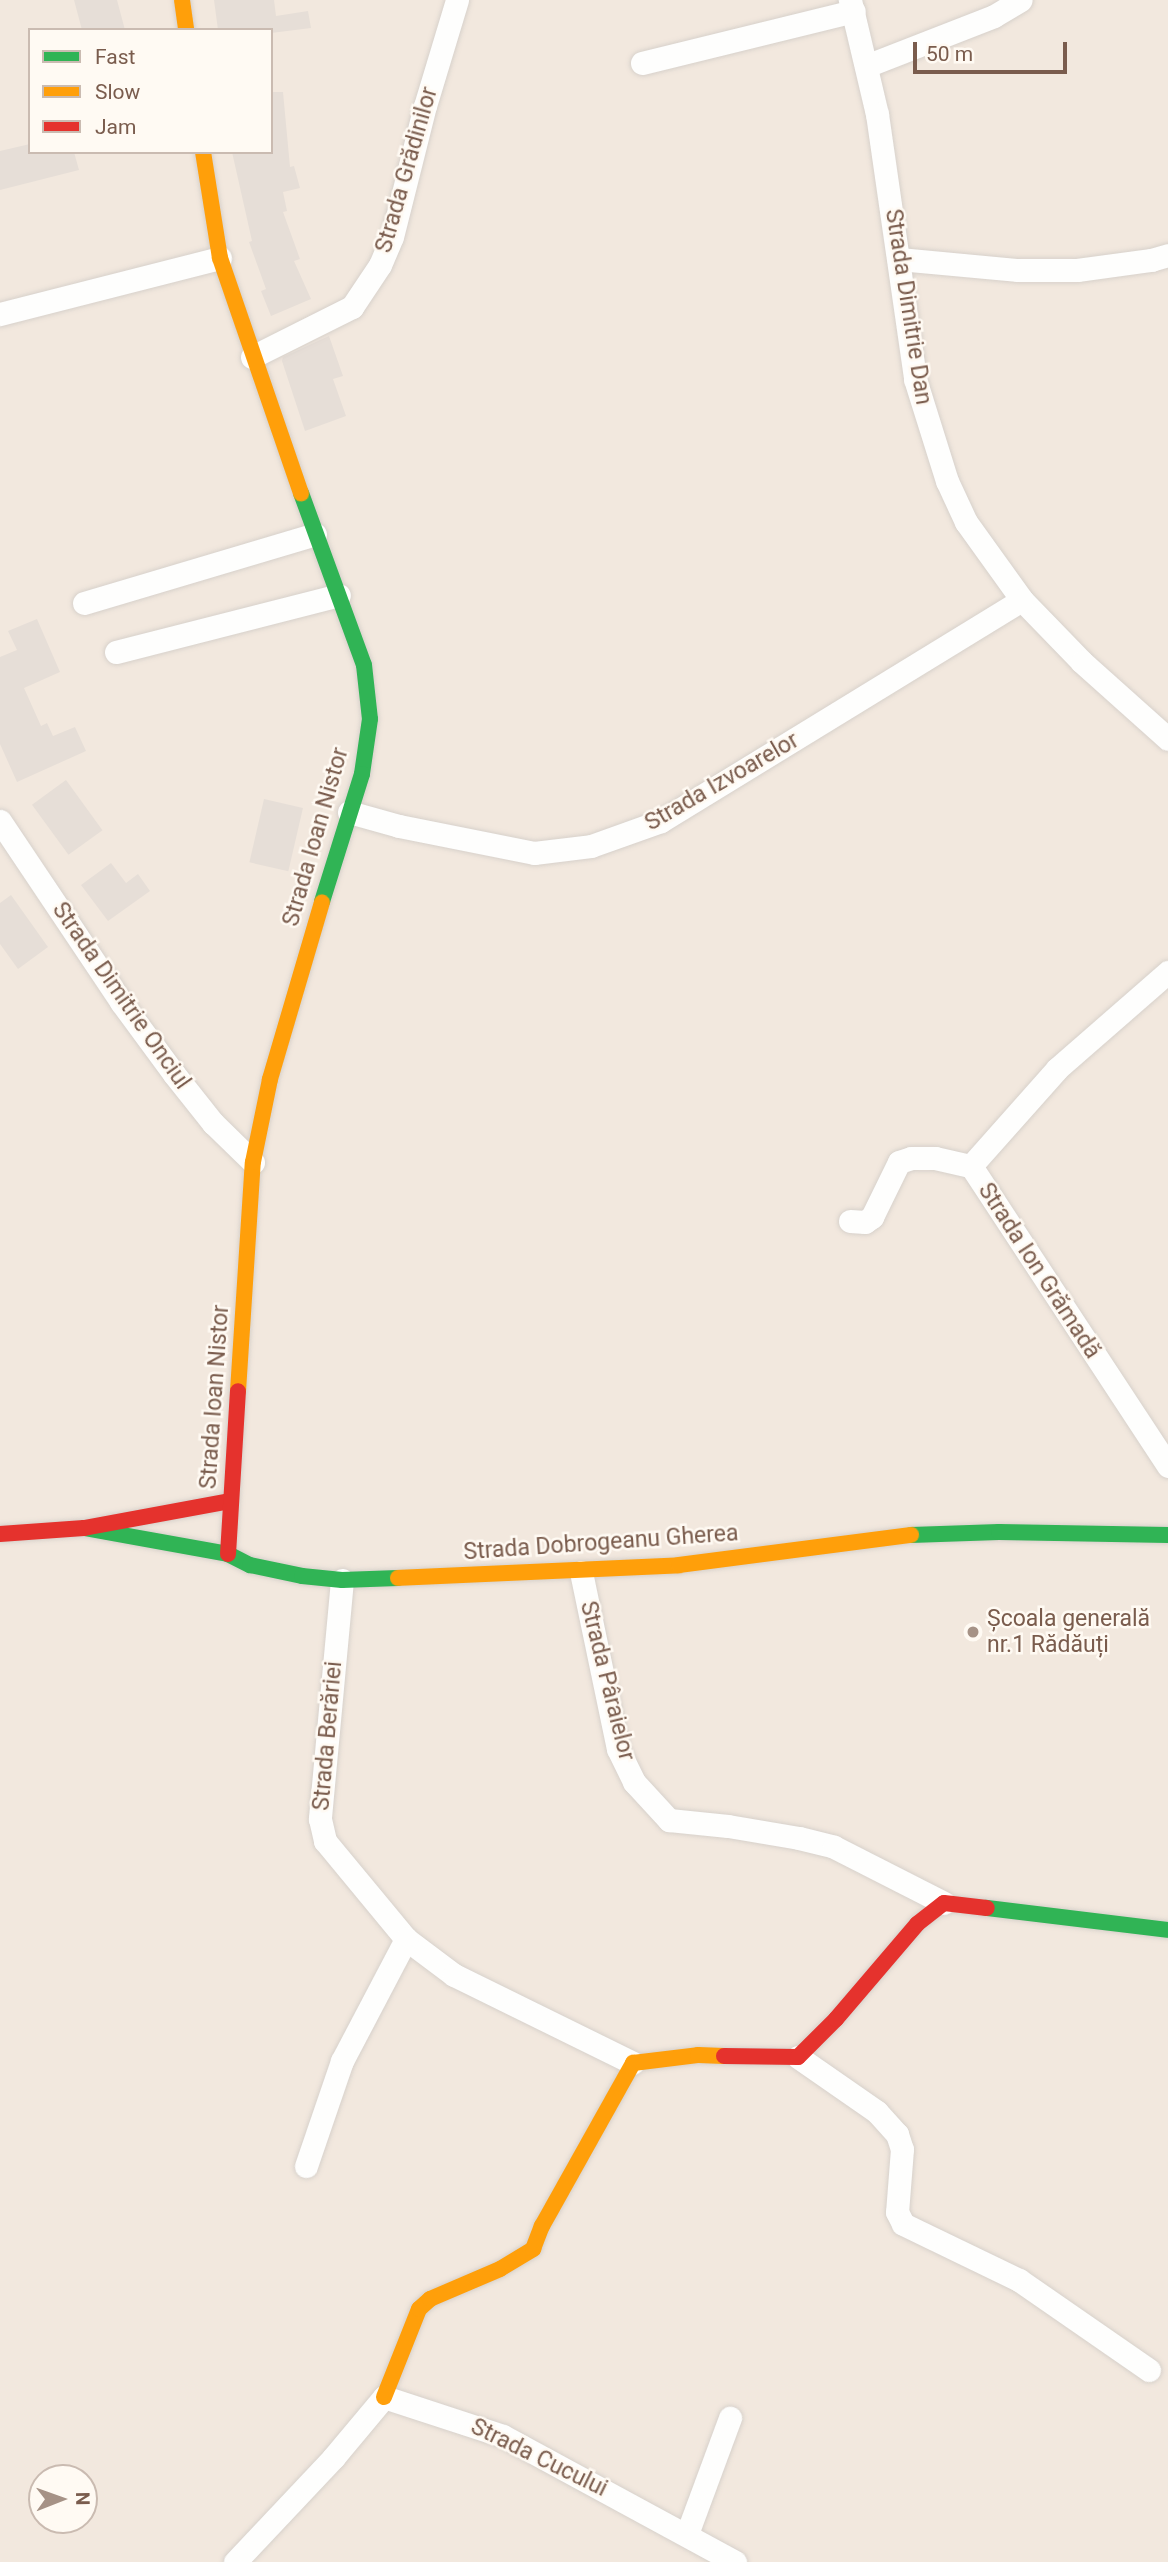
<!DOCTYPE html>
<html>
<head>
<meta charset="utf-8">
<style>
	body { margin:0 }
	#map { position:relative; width:1168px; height:2562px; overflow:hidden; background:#f9f5f0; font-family:Roboto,sans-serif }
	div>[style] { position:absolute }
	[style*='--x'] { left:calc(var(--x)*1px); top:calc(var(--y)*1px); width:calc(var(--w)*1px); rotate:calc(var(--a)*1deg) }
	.residential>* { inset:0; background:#f2e8de }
	.building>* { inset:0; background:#e6ded7; transform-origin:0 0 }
	.roads { filter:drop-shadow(0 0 2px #d7d1cb) drop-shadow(0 0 2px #d7d1cb) }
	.street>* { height:23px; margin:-11.5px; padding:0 11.5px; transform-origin:11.5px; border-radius:11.5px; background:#fefefd }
	.fast>* { height:16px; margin:-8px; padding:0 8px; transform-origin:8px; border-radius:8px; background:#30b455 }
	.slow>* { height:16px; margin:-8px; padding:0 8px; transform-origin:8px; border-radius:8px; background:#ff9f0a }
	.jam>* { height:16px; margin:-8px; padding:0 8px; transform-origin:8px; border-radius:8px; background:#e5322d }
	.dots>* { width:19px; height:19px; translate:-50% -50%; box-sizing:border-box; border:4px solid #fffaf3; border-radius:50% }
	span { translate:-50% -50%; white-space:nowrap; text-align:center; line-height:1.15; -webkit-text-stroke:5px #fffaf3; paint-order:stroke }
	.street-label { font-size:23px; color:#7a5c4d }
	.poi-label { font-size:23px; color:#7a5c4d }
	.left { translate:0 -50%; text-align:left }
	.legend { position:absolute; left:28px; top:28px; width:245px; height:126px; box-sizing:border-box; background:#fffaf3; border:2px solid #cabbb1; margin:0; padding:9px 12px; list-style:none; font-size:21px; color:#7a5c4d }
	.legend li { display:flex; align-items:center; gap:14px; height:35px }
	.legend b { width:35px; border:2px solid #cabbb1 }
	.north { position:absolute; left:28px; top:2464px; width:70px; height:70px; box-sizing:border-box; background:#fffaf3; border:2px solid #cabbb1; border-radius:50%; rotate:89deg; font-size:19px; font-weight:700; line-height:28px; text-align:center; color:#7a5c4d }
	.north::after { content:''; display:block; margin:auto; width:24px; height:32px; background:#a69286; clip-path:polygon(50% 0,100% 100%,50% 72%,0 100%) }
	.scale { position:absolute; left:913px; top:42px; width:154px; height:32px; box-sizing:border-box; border:4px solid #7a5c4d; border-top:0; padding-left:9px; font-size:21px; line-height:24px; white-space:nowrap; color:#7a5c4d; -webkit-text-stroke:5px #fffaf3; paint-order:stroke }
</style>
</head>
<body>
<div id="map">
	<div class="residential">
		<div style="clip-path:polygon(evenodd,0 0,1168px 0,1168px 2562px,0 2562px,0 0,30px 30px,271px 30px,271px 152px,30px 152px,30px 30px,0 0,42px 2478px,84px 2478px,84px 2520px,42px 2520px,42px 2478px)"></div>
	</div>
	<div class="building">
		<div style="clip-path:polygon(74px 0,117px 0,125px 30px,82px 30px)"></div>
		<div style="clip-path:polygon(214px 0,274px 0,276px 16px,308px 11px,311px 28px,271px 33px,271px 30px,218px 30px)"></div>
		<div style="clip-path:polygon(271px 92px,283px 92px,290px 167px,294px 166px,300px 188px,283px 192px,287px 211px,283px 212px,300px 259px,294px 261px,311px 299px,271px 316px,261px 291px,266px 289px,249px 242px,252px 241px,232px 152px,271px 152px)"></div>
		<div style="clip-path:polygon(30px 144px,30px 152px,74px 152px,79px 170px,0 190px,0 151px)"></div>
		<div style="clip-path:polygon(329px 336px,343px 376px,333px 379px,346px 416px,305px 431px,282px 361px,283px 357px)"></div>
		<div style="clip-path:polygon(37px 619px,60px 672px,24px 688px,41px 726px,47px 723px,53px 736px,75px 727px,86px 751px,17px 782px,0 744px,0 657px,17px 650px,8px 631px)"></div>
		<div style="left:66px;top:780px;width:62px;height:42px;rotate:54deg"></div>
		<div style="left:264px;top:799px;width:40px;height:65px;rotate:13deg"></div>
		<div style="clip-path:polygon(111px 863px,126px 883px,138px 874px,150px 891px,108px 921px,81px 885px)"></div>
		<div style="clip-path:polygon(11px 895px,48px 947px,18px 969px,0 944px,0 903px)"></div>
	</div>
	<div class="roads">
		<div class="street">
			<div style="--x:850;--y:0;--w:117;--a:76.7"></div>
			<div style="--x:877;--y:114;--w:268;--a:81.8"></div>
			<div style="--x:915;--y:379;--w:107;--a:72.6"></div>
			<div style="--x:947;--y:481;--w:45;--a:65.1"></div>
			<div style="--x:966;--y:522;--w:96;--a:54.3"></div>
			<div style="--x:1022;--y:600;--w:86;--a:45.9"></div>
			<div style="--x:1082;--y:662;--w:115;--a:41.8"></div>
			<div style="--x:642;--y:63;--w:218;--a:-13.8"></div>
			<div style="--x:866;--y:66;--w:137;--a:-21.3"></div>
			<div style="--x:994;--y:16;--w:31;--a:-31"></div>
			<div style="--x:899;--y:259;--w:120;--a:5.3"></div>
			<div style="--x:1018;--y:270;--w:59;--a:0"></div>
			<div style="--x:1077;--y:270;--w:75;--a:-7.7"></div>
			<div style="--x:1151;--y:260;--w:18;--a:-16"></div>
			<div style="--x:0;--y:314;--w:227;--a:-14.3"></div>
			<div style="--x:252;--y:357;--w:112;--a:-26.6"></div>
			<div style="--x:352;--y:307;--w:50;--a:-56.3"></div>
			<div style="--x:380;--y:265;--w:30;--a:-67"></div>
			<div style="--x:392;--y:237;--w:135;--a:-75.9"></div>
			<div style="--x:425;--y:106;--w:111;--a:-73.2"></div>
			<div style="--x:84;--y:603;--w:241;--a:-16.6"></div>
			<div style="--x:116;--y:652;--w:230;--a:-14.3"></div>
			<div style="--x:349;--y:812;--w:52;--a:15.6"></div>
			<div style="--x:399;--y:826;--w:138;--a:11.3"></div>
			<div style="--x:534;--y:853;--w:57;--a:-7"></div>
			<div style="--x:591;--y:846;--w:74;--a:-19.7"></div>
			<div style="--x:661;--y:821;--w:423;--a:-31.5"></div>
			<div style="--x:0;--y:821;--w:218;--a:56.2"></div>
			<div style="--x:121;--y:1002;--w:89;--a:53.6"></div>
			<div style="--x:174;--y:1074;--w:63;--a:51.5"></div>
			<div style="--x:213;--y:1123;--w:56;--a:44.3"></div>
			<div style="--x:1168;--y:972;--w:147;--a:138.9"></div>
			<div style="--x:1057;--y:1069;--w:130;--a:131.6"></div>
			<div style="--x:971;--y:1166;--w:359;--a:56.7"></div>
			<div style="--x:850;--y:1221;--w:15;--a:4"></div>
			<div style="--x:865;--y:1222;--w:9;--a:-36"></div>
			<div style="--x:872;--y:1217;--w:61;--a:-63.9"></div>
			<div style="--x:899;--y:1162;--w:13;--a:-18"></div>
			<div style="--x:911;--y:1158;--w:24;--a:0"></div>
			<div style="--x:935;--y:1158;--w:37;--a:13"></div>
			<div style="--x:581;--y:1572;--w:181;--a:78.2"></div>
			<div style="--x:618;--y:1749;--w:37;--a:64"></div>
			<div style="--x:634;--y:1782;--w:52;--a:47.4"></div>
			<div style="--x:669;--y:1820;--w:59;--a:5.8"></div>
			<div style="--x:728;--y:1826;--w:72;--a:9.6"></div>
			<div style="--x:799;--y:1838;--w:36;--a:14"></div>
			<div style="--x:834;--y:1847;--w:123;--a:27"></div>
			<div style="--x:342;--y:1580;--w:240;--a:95.3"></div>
			<div style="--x:320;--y:1819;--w:23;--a:77"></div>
			<div style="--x:325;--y:1841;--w:127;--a:50.4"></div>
			<div style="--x:406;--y:1939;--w:60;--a:36.9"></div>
			<div style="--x:454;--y:1975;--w:199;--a:26.2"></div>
			<div style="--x:798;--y:2057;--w:96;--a:34.8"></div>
			<div style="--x:877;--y:2112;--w:30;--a:48"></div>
			<div style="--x:897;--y:2134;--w:16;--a:72"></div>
			<div style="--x:902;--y:2149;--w:63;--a:94.5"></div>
			<div style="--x:897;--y:2212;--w:13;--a:63"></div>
			<div style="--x:903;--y:2224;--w:129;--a:25.8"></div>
			<div style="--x:1019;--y:2280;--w:158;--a:34.7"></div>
			<div style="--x:306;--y:2166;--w:111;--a:-71.1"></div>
			<div style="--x:342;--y:2061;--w:138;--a:-62.3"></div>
			<div style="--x:687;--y:2534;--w:124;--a:-69.7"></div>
			<div style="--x:235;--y:2562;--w:143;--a:-46.7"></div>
			<div style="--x:333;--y:2458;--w:80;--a:-50.1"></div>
			<div style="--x:384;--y:2397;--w:125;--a:18.1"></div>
			<div style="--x:503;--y:2436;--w:264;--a:28.5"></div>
		</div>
		<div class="fast">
			<div style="--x:301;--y:493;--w:183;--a:69.9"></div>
			<div style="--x:364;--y:665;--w:54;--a:83.7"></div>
			<div style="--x:370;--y:719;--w:56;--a:98.3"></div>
			<div style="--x:362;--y:774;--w:134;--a:107.4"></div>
			<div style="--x:84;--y:1528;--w:146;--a:10.2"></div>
			<div style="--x:228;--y:1554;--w:25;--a:27"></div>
			<div style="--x:250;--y:1565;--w:53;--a:11.9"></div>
			<div style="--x:302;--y:1576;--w:40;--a:5.7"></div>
			<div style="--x:342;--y:1580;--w:56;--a:-2"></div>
			<div style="--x:911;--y:1535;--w:88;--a:-2"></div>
			<div style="--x:999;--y:1532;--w:169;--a:1"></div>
			<div style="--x:987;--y:1908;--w:182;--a:6.9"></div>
		</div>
		<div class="slow">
			<div style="--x:182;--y:0;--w:30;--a:82"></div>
			<div style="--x:203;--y:152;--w:107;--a:80.9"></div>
			<div style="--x:220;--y:258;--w:249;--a:71"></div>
			<div style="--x:238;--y:1391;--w:229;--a:-86.3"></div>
			<div style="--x:253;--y:1162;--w:85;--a:-78.4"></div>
			<div style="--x:270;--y:1079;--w:184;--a:-73.6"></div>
			<div style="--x:398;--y:1578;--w:281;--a:-2.6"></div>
			<div style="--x:679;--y:1565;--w:234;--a:-7.4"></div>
			<div style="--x:384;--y:2397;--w:95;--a:-68.3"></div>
			<div style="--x:419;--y:2309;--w:15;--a:-42"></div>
			<div style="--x:430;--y:2299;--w:76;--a:-23.2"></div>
			<div style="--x:500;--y:2269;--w:39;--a:-31"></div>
			<div style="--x:533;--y:2249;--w:25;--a:-69"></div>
			<div style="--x:542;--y:2226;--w:187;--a:-60.8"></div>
			<div style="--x:633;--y:2063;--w:65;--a:-7"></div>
			<div style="--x:698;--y:2055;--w:26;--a:2"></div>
		</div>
		<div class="jam">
			<div style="--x:0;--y:1534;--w:84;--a:-4.1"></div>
			<div style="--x:84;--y:1528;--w:148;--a:-10.5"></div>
			<div style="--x:228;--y:1554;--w:163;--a:-86.5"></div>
			<div style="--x:724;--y:2056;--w:74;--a:0.8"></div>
			<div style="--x:798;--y:2057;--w:54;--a:-45"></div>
			<div style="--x:836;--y:2019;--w:125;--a:-49.5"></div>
			<div style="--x:917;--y:1924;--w:34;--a:-38"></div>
			<div style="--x:944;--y:1903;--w:43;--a:6.6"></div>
		</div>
	</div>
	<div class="dots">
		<div style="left:973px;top:1632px;background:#a69286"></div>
	</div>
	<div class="street-label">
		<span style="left:407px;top:170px;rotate:-74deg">Strada Grădinilor</span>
		<span style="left:908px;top:307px;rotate:81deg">Strada Dimitrie Dan</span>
		<span style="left:722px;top:782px;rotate:-30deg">Strada Izvoarelor</span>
		<span style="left:316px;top:837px;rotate:-74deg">Strada Ioan Nistor</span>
		<span style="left:121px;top:996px;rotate:55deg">Strada Dimitrie Onciul</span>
		<span style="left:1039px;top:1271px;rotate:57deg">Strada Ion Grămadă</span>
		<span style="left:215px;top:1397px;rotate:-86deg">Strada Ioan Nistor</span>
		<span style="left:601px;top:1543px;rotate:-4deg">Strada Dobrogeanu Gherea</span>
		<span style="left:607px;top:1681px;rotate:76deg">Strada Pâraielor</span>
		<span style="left:328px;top:1736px;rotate:-85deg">Strada Berăriei</span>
		<span style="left:539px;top:2458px;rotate:26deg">Strada Cucului</span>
	</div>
	<div class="poi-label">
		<span class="left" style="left:987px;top:1632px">Școala generală<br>nr.1 Rădăuți</span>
	</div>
	<ul class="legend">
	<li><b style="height:9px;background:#30b455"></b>Fast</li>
	<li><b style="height:9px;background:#ff9f0a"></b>Slow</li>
	<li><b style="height:9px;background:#e5322d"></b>Jam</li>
	</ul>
	<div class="north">N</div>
	<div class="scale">50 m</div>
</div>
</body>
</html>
